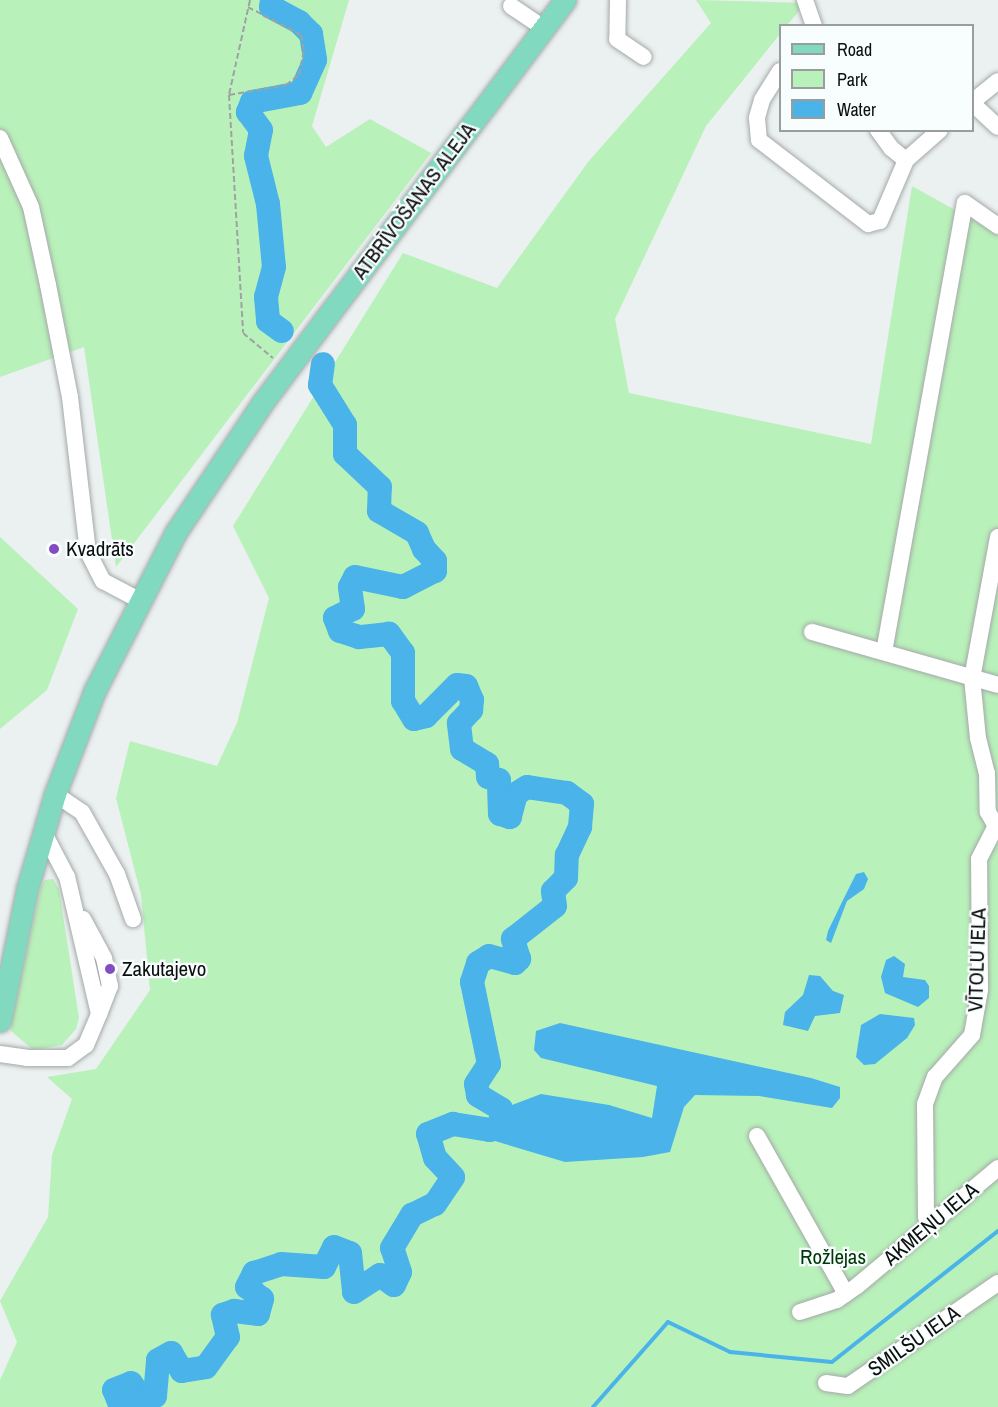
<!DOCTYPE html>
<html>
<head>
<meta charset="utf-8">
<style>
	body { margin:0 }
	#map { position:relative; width:998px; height:1407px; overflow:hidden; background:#ebf0f0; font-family:"Archivo Narrow",sans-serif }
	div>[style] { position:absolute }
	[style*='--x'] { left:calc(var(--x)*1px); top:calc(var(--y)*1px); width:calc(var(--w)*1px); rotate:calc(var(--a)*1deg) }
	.green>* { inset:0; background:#b9f1ba }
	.water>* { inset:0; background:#49b3ea }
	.stream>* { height:4px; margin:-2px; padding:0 2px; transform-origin:2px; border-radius:2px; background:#49b3ea }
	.river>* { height:24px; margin:-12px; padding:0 12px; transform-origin:12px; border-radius:12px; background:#49b3ea }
	.path>* { height:2px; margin-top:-1px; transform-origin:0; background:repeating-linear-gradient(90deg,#9fa2a2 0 6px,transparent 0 9px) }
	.roads { filter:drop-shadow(0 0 2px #a4a9a8) drop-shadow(0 0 2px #a4a9a8) }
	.minor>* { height:16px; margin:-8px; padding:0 8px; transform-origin:8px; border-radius:8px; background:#fff }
	.major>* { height:21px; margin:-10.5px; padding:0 10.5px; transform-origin:10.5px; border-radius:10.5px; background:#81d9bf }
	.dots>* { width:16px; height:16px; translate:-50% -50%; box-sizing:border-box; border:3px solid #f8fdfd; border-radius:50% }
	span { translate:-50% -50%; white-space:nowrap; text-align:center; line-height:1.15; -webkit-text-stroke:4.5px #f8fdfd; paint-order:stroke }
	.street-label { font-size:21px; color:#0d0e0e }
	.poi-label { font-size:21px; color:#0d0e0e }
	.left { translate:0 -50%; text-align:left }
	.park-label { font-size:21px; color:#003707 }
	.legend { position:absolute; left:779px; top:24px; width:195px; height:108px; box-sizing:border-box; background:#f8fdfd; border:2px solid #9a9d9d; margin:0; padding:8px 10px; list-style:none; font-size:18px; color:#0d0e0e }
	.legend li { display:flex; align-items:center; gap:12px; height:30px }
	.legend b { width:30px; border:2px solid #9a9d9d }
</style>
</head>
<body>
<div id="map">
	<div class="green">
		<div style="clip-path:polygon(0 0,349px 0,312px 126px,326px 147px,370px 119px,431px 153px,116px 567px,84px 347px,0 377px)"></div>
		<div style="clip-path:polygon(696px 0,806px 3px,787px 25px,780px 26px,780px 34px,706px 126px,615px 319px,629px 393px,871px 444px,912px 186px,998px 234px,998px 1407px,0 1407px,0 1380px,17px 1342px,0 1301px,48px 1217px,52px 1155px,72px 1099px,47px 1077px,96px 1069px,150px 990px,141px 895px,116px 798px,130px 741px,217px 766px,237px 723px,269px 598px,233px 526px,403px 253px,497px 288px,588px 162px,711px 23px)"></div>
		<div style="clip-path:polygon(0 537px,78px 609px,47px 690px,0 729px)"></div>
		<div style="clip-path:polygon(53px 879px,59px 889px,79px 1018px,76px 1029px,62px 1045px,33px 1050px,10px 1030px,41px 887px,45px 880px)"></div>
	</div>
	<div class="water">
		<div style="clip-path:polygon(864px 872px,868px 879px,864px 889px,847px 901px,831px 943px,826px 940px,828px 931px,843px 900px,856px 874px)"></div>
		<div style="clip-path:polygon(894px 956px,905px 964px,903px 977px,925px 980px,929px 986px,929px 998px,918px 1007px,885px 993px,881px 977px,886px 960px)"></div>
		<div style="clip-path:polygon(809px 975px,820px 976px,833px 991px,844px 995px,840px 1013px,815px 1016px,808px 1031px,783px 1025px,785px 1012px,803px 995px)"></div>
		<div style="clip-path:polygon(880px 1014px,914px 1018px,915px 1025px,907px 1038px,875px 1064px,864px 1065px,856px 1057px,861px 1025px)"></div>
		<div style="clip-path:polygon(560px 1023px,811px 1078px,840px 1087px,840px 1098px,832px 1108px,759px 1096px,695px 1095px,684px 1107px,670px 1152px,643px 1157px,565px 1162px,495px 1141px,490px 1130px,501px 1125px,501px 1109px,541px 1094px,609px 1105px,652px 1118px,657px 1086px,541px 1058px,534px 1050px,536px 1031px)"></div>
	</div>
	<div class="stream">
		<div style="--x:593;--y:1407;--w:113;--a:-48.6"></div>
		<div style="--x:668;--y:1322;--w:69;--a:25.8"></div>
		<div style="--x:730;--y:1352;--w:102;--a:5.6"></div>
		<div style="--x:832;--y:1362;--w:211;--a:-38.3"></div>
	</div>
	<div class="river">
		<div style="--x:272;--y:0;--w:7;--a:98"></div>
		<div style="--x:271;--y:7;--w:32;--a:28"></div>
		<div style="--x:299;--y:22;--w:17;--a:45"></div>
		<div style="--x:311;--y:34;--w:26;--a:81"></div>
		<div style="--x:315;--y:60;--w:36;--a:114"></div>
		<div style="--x:300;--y:93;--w:49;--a:169.4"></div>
		<div style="--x:252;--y:102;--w:11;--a:112"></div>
		<div style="--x:248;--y:112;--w:22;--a:54"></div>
		<div style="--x:261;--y:130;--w:26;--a:101"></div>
		<div style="--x:256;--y:156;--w:49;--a:76"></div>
		<div style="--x:268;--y:204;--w:63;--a:84.6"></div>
		<div style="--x:274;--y:267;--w:31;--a:105"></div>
		<div style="--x:266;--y:297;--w:24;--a:85"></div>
		<div style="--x:268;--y:321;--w:17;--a:36"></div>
		<div style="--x:121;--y:1407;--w:18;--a:-112"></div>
		<div style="--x:114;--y:1390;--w:18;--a:-22"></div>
		<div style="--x:131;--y:1383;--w:22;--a:56"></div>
		<div style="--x:143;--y:1401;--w:13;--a:-23"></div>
		<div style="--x:155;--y:1396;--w:36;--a:-85"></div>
		<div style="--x:158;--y:1360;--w:15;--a:-28"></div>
		<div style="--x:171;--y:1353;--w:21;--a:59"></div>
		<div style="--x:182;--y:1371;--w:24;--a:-9"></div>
		<div style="--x:206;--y:1367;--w:37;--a:-54"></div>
		<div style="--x:228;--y:1337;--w:23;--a:-103"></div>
		<div style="--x:223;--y:1315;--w:12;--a:-20"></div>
		<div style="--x:234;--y:1311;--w:24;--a:7"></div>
		<div style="--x:258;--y:1314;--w:16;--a:-75"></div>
		<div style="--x:262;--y:1299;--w:19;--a:-141"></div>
		<div style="--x:247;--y:1287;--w:16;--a:-63"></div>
		<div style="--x:254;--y:1273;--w:28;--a:-18"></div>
		<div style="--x:281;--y:1264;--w:43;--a:4"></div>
		<div style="--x:324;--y:1267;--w:22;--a:-63"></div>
		<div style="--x:334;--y:1247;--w:17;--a:21"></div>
		<div style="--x:350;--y:1253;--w:39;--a:84"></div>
		<div style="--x:354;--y:1292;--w:31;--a:-33"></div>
		<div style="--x:380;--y:1275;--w:17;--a:36"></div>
		<div style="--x:394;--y:1285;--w:14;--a:-65"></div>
		<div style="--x:400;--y:1272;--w:25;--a:-108"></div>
		<div style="--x:392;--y:1248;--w:39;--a:-59"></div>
		<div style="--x:412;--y:1215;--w:25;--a:-26"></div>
		<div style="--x:435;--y:1204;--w:32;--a:-56"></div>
		<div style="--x:453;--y:1177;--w:26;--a:-133"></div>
		<div style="--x:435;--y:1158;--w:25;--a:-106"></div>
		<div style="--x:428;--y:1134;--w:27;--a:-22"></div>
		<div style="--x:453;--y:1124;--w:37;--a:9"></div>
		<div style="--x:490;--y:1130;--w:12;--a:-24"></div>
		<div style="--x:501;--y:1125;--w:16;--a:-90"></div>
		<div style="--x:501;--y:1109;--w:27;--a:-149"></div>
		<div style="--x:478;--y:1095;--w:11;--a:-100"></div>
		<div style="--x:476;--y:1084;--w:24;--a:-57"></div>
		<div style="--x:489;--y:1064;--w:84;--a:-101.7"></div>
		<div style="--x:472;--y:982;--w:20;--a:-72"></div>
		<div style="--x:478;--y:963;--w:13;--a:-32"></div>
		<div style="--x:489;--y:956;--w:27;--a:15"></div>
		<div style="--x:515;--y:963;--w:6;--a:-45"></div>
		<div style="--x:519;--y:959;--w:21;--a:-107"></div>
		<div style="--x:513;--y:939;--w:53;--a:-38.2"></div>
		<div style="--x:555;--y:906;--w:15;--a:-98"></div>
		<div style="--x:553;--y:891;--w:18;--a:-45"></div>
		<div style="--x:566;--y:878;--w:23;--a:-88"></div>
		<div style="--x:567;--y:855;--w:31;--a:-65"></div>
		<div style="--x:580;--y:827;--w:23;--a:-85"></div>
		<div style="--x:582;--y:804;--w:19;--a:-144"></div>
		<div style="--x:567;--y:793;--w:40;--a:-171.5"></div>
		<div style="--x:527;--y:787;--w:13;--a:148"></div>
		<div style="--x:516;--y:794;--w:24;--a:105"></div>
		<div style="--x:510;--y:817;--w:10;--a:-163"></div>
		<div style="--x:500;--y:814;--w:34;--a:-92"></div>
		<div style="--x:499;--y:780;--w:11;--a:-165"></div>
		<div style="--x:488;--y:777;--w:13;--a:-94"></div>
		<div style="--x:487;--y:764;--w:29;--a:-149"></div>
		<div style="--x:462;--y:749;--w:26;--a:-97"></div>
		<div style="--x:459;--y:723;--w:18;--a:-47"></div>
		<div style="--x:471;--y:710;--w:10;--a:-84"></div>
		<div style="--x:472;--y:700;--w:15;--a:-113"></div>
		<div style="--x:466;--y:686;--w:9;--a:-174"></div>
		<div style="--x:457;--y:685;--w:44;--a:135"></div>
		<div style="--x:426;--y:716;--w:12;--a:166"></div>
		<div style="--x:414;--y:719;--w:21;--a:-121"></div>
		<div style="--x:403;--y:701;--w:48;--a:-90"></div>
		<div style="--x:403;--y:653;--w:24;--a:-126"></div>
		<div style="--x:389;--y:634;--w:30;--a:174"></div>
		<div style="--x:359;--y:637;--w:20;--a:-162"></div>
		<div style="--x:340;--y:631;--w:14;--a:-111"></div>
		<div style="--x:335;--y:618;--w:20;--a:-27"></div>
		<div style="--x:353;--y:609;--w:22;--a:-98"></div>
		<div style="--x:350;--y:587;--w:11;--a:-63"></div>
		<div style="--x:355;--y:577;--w:49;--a:11.8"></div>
		<div style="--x:403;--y:587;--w:36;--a:-27"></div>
		<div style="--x:435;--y:571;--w:10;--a:-90"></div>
		<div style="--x:435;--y:561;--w:16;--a:-133"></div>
		<div style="--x:424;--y:549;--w:17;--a:-114"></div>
		<div style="--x:417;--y:533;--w:44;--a:-149.9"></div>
		<div style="--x:379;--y:511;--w:24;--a:-88"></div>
		<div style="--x:380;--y:487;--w:48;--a:-136.7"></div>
		<div style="--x:345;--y:454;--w:29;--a:-90"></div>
		<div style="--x:345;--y:425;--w:47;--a:-122"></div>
		<div style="--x:320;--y:385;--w:21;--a:-82"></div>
	</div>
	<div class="path">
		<div style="--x:250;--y:0;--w:97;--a:102.5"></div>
		<div style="--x:229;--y:95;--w:238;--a:86.6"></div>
		<div style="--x:243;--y:333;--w:39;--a:40"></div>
		<div style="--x:229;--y:95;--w:58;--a:-10"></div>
		<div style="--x:286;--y:85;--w:16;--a:-38"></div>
		<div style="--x:299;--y:75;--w:25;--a:-79"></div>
		<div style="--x:304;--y:50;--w:15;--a:-101"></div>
		<div style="--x:301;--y:35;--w:60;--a:-152.2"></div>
	</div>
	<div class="roads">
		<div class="minor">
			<div style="--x:618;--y:0;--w:39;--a:91"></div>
			<div style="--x:617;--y:39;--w:32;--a:34"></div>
			<div style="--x:805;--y:0;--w:28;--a:71"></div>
			<div style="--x:511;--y:6;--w:40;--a:34"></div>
			<div style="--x:780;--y:71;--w:34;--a:122"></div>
			<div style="--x:762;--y:100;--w:19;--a:106"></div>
			<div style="--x:757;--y:118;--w:22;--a:85"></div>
			<div style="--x:759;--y:140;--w:138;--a:37.6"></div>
			<div style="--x:868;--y:224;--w:12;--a:-14"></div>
			<div style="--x:880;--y:221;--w:66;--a:-66.9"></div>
			<div style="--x:906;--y:160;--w:45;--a:-41.4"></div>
			<div style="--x:972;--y:102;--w:33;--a:-39"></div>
			<div style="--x:972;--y:103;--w:35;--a:43"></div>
			<div style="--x:878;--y:130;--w:22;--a:54"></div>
			<div style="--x:891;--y:148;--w:19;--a:39"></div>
			<div style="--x:0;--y:138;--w:76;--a:65.8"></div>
			<div style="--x:31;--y:207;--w:80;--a:77.7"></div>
			<div style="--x:48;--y:285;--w:114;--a:78.9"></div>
			<div style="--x:70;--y:397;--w:156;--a:83.4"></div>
			<div style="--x:88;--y:552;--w:33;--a:63"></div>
			<div style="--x:103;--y:581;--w:41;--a:27.8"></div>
			<div style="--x:998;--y:537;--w:143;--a:100.4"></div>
			<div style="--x:972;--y:678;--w:60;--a:84.3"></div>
			<div style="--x:978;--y:738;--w:36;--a:76"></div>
			<div style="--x:987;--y:773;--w:39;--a:89"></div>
			<div style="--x:988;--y:812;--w:21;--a:61"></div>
			<div style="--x:812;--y:632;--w:193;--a:15.9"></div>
			<div style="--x:884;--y:652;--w:456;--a:-79.8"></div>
			<div style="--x:965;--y:203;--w:40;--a:34.9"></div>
			<div style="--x:55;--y:794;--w:32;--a:34"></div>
			<div style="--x:82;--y:812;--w:71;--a:60.6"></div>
			<div style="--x:117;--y:874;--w:48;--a:70.4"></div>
			<div style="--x:83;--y:919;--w:44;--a:61.7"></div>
			<div style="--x:104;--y:958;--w:29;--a:78"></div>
			<div style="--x:110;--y:986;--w:30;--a:111"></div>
			<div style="--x:0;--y:1054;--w:27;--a:8"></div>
			<div style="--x:27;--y:1058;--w:41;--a:0"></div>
			<div style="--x:68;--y:1058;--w:22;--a:-36"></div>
			<div style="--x:86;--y:1045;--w:34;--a:-67"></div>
			<div style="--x:99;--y:1014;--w:141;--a:-103.1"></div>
			<div style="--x:67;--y:877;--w:52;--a:-117.6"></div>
			<div style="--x:757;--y:1136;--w:181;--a:60.6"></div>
			<div style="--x:933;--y:1223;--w:9;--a:-139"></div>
			<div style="--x:926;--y:1217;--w:113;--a:-90.5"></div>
			<div style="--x:925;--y:1104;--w:29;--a:-70"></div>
			<div style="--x:935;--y:1077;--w:56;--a:-48.6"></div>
			<div style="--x:972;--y:1035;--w:46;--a:-79.9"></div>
			<div style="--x:980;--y:990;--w:131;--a:-90.4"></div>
			<div style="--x:979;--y:859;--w:37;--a:-63"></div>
			<div style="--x:800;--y:1312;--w:39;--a:-18"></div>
			<div style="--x:837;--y:1300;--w:24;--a:-35"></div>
			<div style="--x:857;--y:1286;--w:184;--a:-39.9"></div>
			<div style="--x:826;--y:1383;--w:22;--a:8"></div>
			<div style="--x:848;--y:1386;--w:182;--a:-34.5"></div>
		</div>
		<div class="major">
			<div style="--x:0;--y:1021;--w:135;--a:-78.4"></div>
			<div style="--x:27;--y:889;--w:99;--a:-73.6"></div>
			<div style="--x:55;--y:794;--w:111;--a:-69"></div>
			<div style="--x:95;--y:690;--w:178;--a:-62.9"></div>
			<div style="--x:176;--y:532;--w:156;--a:-56.2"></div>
			<div style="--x:263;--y:402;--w:503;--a:-53.08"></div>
		</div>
	</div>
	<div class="dots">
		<div style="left:54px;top:549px;background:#844cc3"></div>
		<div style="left:110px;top:969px;background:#844cc3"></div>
	</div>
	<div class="street-label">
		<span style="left:414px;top:201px;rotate:-53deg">ATBRĪVOŠANAS ALEJA</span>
		<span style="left:977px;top:960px;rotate:-88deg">VĪTOLU IELA</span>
		<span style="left:931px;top:1224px;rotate:-40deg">AKMEŅU IELA</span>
		<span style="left:914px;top:1341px;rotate:-35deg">SMILŠU IELA</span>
	</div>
	<div class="poi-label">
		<span class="left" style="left:66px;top:549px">Kvadrāts</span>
		<span class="left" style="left:122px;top:969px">Zakutajevo</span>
	</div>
	<div class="park-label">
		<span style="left:833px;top:1257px">Rožlejas</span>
	</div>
	<ul class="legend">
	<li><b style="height:8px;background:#81d9bf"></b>Road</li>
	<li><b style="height:16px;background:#b9f1ba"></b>Park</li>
	<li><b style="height:16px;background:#49b3ea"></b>Water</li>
	</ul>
</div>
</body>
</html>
